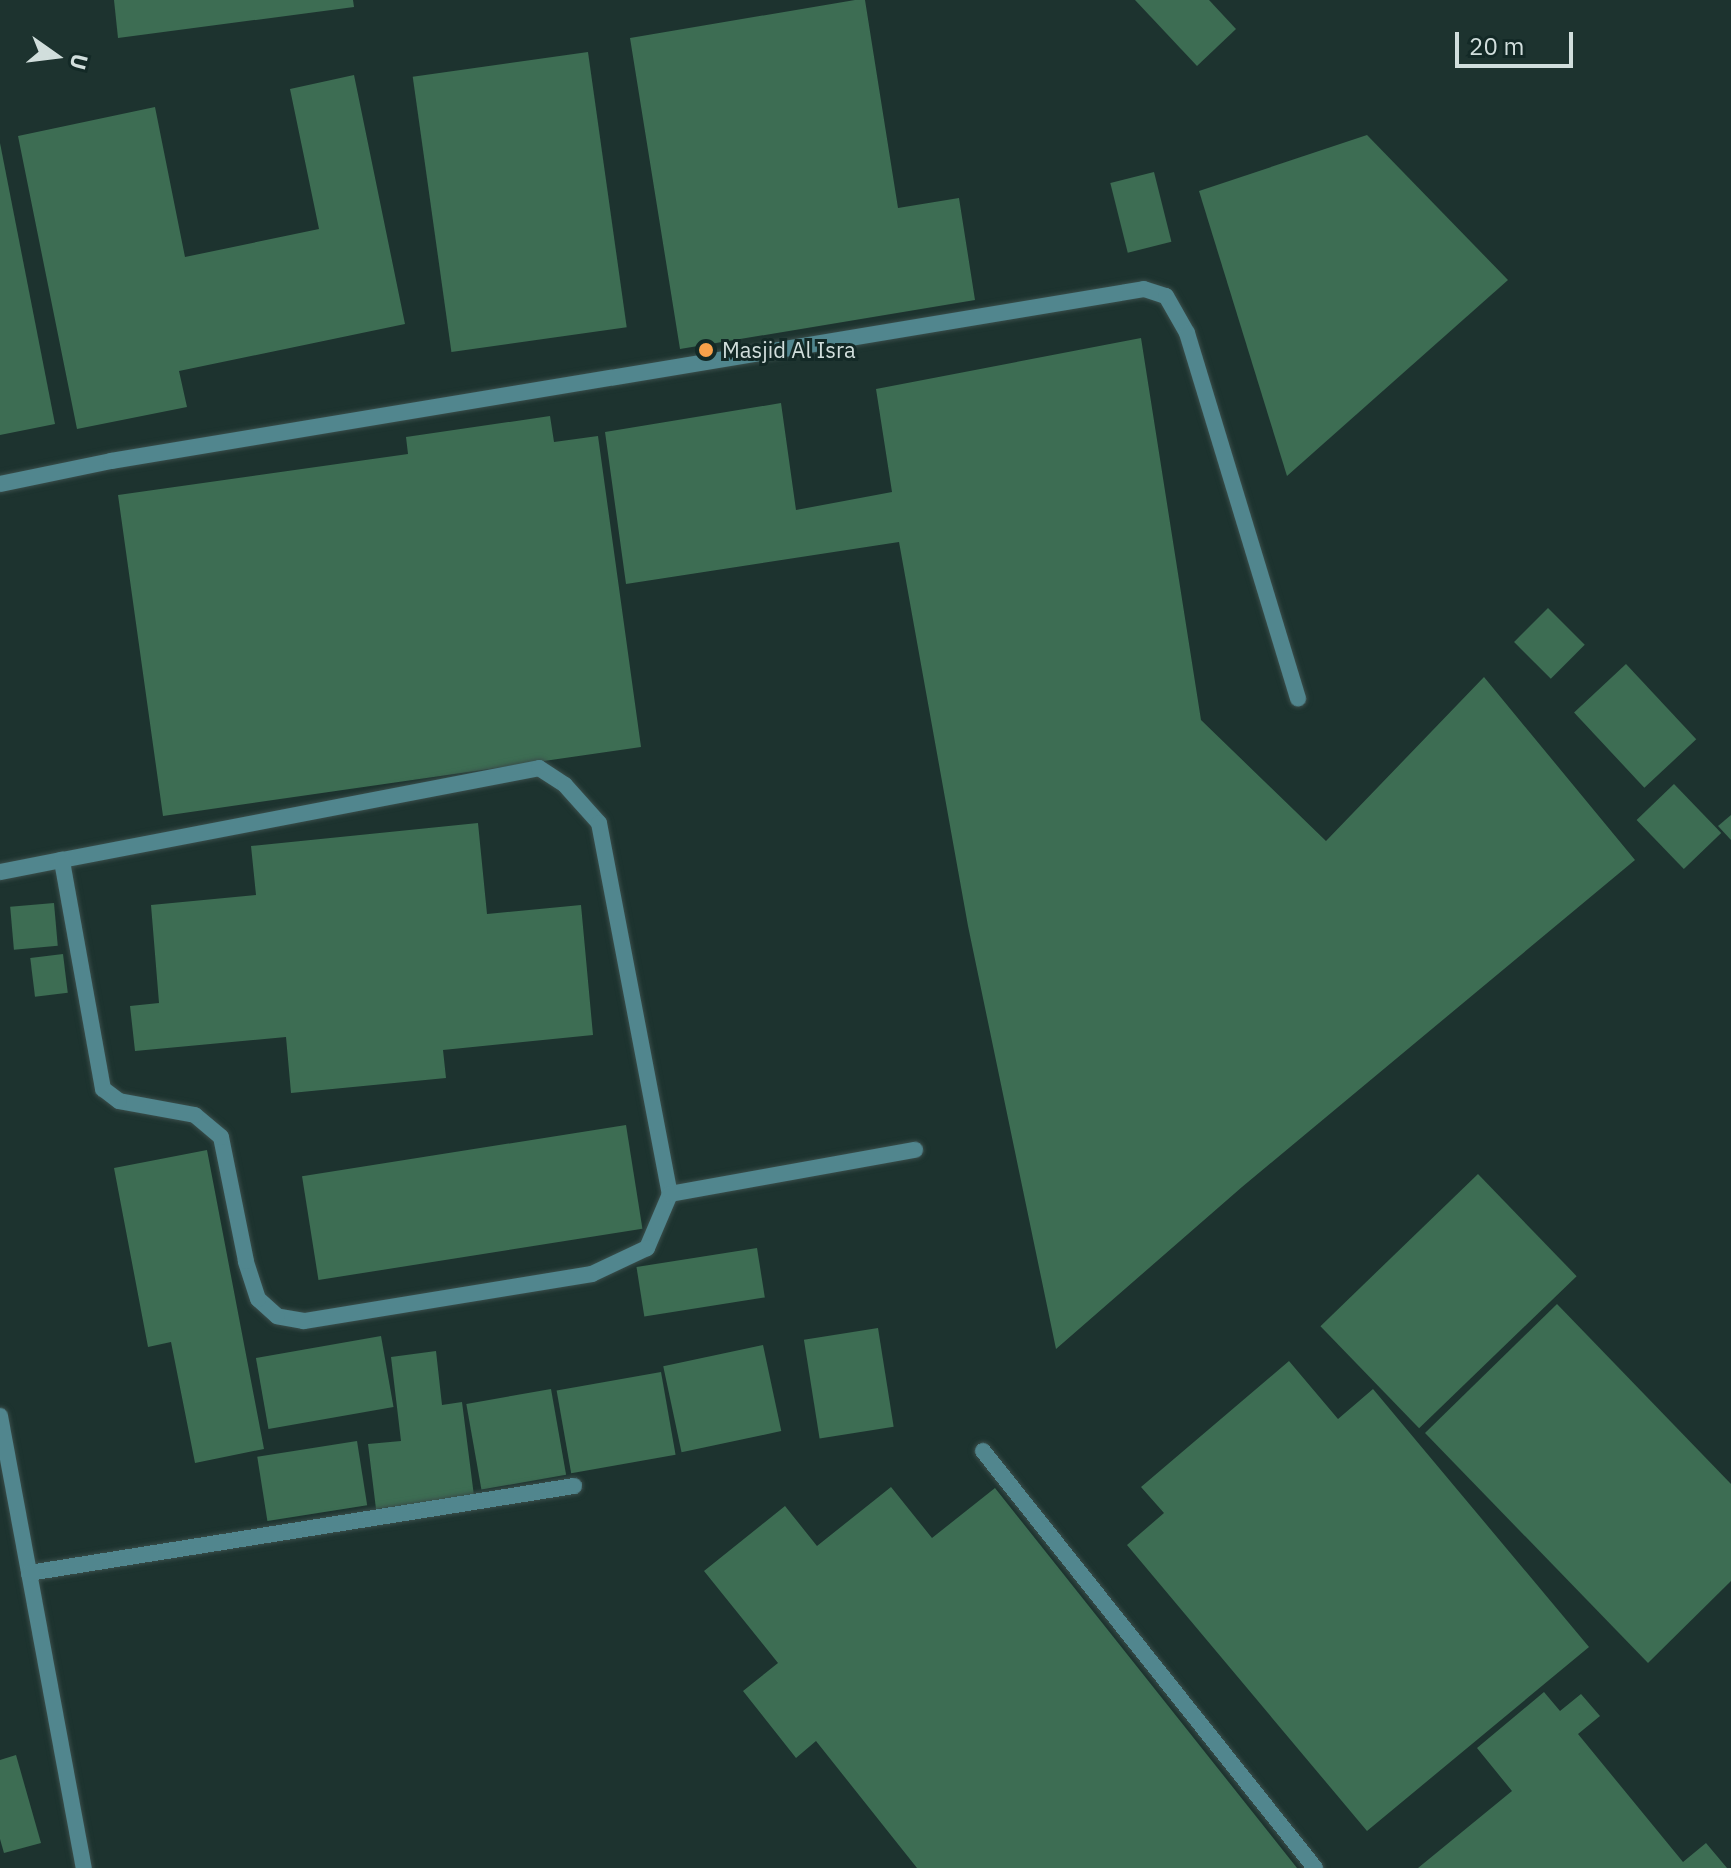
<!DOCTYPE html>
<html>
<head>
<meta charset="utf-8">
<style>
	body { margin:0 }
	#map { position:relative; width:1731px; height:1868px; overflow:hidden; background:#1d332f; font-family:"IBM Plex Sans",sans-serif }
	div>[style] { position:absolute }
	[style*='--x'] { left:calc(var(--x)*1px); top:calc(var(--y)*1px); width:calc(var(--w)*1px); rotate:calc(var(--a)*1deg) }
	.building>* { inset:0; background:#3d6d53; transform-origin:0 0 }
	.roads { filter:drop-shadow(0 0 2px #3a4e4b) drop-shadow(0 0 2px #3a4e4b) }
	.service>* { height:16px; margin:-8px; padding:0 8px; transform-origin:8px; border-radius:8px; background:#51868e }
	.minor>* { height:16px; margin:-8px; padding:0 8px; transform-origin:8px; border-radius:8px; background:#51868e }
	.dots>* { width:22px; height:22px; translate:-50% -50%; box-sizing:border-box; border:4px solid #132926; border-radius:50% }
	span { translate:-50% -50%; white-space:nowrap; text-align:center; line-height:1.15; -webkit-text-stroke:6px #132926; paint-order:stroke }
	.poi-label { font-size:22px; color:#d1dedc }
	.left { translate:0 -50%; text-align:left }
	.north { position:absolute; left:16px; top:16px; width:80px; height:80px; -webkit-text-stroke:6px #132926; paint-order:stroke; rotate:104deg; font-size:22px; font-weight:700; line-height:32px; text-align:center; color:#d1dedc }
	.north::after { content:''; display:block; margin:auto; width:28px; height:36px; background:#d1dedc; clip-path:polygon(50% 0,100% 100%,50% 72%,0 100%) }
	.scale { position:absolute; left:1455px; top:32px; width:118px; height:36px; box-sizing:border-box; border:4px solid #d1dedc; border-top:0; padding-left:10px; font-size:24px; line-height:28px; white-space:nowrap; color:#d1dedc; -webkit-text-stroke:6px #132926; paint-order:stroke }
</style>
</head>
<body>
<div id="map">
	<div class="building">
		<div style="clip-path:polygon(114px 0,353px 0,354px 7px,118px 38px)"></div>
		<div style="clip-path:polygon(855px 0,865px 0,898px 208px,959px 198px,975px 300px,680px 349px,630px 38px)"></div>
		<div style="clip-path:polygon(1135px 0,1209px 0,1236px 29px,1197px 66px)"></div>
		<div style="left:588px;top:52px;width:278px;height:177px;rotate:82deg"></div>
		<div style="clip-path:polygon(354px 75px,405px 324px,179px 371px,187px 407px,77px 429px,18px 136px,155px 107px,185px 257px,319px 229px,290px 89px)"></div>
		<div style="clip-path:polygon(1367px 135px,1508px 280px,1287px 476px,1199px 191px)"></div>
		<div style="clip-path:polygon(0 143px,55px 424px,0 435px)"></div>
		<div style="left:1154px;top:172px;width:72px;height:45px;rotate:76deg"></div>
		<div style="clip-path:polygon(1141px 338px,1201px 720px,1326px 841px,1484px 677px,1635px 860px,1242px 1187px,1056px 1349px,968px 926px,899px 542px,626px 584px,605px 432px,781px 403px,796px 510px,892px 492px,876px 389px)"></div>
		<div style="clip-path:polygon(550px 416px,554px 442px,598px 436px,641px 747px,163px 816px,118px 495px,408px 454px,406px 437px)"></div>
		<div style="left:1548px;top:608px;width:52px;height:48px;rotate:45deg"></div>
		<div style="left:1626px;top:664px;width:103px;height:71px;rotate:47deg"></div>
		<div style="left:1674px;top:784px;width:68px;height:52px;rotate:46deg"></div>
		<div style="clip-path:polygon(1731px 815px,1731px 840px,1718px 826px)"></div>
		<div style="clip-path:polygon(478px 823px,487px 914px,581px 905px,593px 1035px,443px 1050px,446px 1078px,291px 1093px,286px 1037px,135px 1051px,130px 1006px,159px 1003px,151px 905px,256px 895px,251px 846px)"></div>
		<div style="left:54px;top:903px;width:43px;height:44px;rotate:85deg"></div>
		<div style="left:63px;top:954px;width:39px;height:33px;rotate:83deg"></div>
		<div style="left:626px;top:1125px;width:105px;height:328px;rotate:81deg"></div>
		<div style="clip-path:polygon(207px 1150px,264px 1449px,195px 1463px,171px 1342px,148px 1347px,114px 1168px)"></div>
		<div style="left:1478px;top:1174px;width:142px;height:219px;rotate:46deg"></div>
		<div style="left:757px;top:1248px;width:50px;height:122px;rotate:81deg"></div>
		<div style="clip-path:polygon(1557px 1304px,1731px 1484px,1731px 1581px,1648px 1663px,1425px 1433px)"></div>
		<div style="left:878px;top:1328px;width:100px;height:75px;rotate:81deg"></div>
		<div style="left:381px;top:1336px;width:72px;height:127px;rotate:80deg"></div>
		<div style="left:763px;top:1345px;width:88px;height:102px;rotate:78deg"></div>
		<div style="clip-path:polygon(436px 1351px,442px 1405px,462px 1402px,474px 1496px,376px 1509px,368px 1444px,401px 1441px,391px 1357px)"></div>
		<div style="clip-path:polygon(1289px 1361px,1338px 1419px,1373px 1389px,1589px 1647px,1367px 1831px,1127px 1545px,1164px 1513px,1141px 1487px)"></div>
		<div style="left:661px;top:1372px;width:84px;height:106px;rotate:80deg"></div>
		<div style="left:551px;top:1389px;width:87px;height:86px;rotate:80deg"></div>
		<div style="left:357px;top:1441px;width:65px;height:101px;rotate:81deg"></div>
		<div style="clip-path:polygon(891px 1487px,932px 1538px,995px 1488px,1297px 1868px,917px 1868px,816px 1741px,796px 1758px,743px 1691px,778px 1663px,704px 1571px,785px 1506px,817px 1546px)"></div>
		<div style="clip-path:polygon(1544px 1692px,1560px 1711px,1581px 1694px,1600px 1716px,1578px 1734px,1683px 1862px,1706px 1843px,1727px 1868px,1418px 1868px,1512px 1791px,1477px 1748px)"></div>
		<div style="clip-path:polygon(16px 1755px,41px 1843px,4px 1853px,0 1839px,0 1760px)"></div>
	</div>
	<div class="roads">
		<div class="service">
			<div style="--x:0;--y:484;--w:113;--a:-11.7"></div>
			<div style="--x:111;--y:461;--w:1047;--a:-9.45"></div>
			<div style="--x:1144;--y:289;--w:23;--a:18"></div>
			<div style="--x:1166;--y:296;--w:43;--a:60.4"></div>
			<div style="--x:1187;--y:333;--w:382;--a:73.1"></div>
			<div style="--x:0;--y:872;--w:63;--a:-11"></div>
			<div style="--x:62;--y:860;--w:486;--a:-10.9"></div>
			<div style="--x:539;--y:768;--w:31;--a:33"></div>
			<div style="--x:565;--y:785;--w:51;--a:48.2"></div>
			<div style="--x:599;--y:823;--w:378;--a:79.2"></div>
			<div style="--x:670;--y:1194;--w:59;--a:113.1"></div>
			<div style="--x:647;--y:1248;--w:61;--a:154.7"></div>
			<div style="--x:592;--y:1274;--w:292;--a:170.7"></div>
			<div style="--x:304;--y:1321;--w:27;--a:-170"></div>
			<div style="--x:277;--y:1316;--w:25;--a:-138"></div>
			<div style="--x:258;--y:1299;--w:40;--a:-108"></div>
			<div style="--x:246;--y:1261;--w:126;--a:-101.4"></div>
			<div style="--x:221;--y:1137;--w:34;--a:-140"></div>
			<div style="--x:195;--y:1115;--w:77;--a:-169.6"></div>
			<div style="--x:119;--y:1101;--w:20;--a:-143"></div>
			<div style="--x:103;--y:1089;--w:233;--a:-100.2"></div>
			<div style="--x:670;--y:1194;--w:249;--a:-10.2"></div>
			<div style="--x:983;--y:1451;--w:533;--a:51.47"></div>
		</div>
		<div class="minor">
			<div style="--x:0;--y:1416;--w:460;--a:79.5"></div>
			<div style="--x:29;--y:1573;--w:552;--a:-9.07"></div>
		</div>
	</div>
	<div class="dots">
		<div style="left:706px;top:350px;background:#f8a14a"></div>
	</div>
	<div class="poi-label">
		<span class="left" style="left:722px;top:350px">Masjid Al Isra</span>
	</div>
	<div class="north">U</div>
	<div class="scale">20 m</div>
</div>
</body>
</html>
